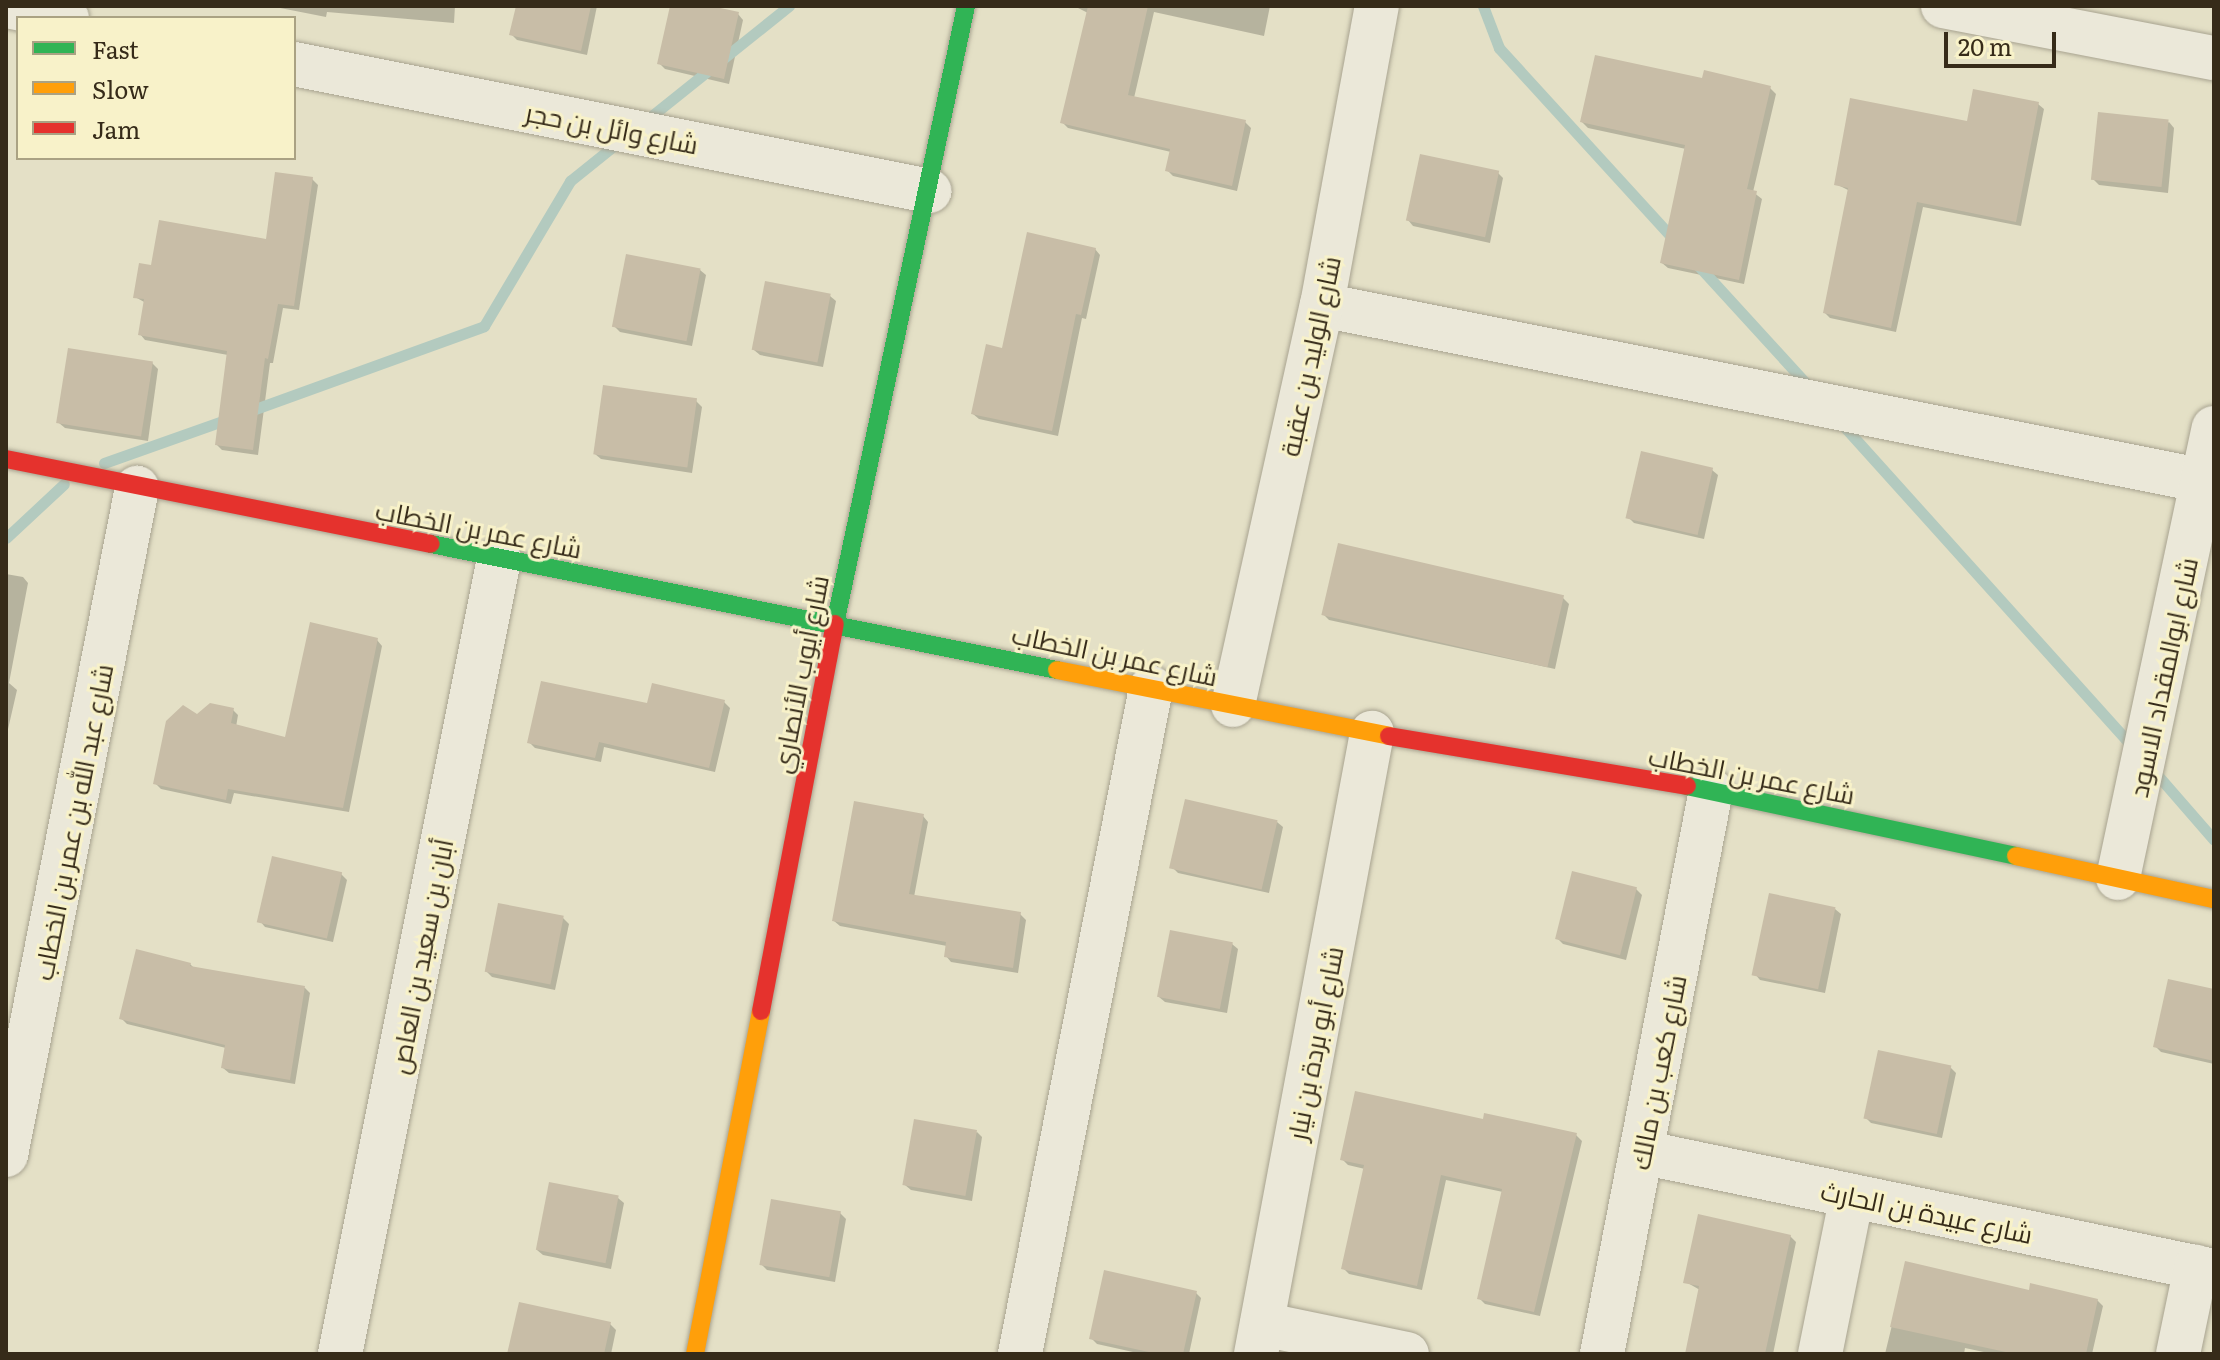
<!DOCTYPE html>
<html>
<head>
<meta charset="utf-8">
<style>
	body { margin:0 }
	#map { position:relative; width:2220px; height:1360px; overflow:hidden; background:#e4e0c6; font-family:Literata,Cairo,serif }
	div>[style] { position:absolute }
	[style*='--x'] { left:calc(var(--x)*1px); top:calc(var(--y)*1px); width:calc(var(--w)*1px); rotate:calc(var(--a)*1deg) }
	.shadow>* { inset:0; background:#0003 }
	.stream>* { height:11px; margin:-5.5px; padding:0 5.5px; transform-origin:5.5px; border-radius:5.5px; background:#b3cabf }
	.building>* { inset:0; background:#c8bda7; transform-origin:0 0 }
	.roads { filter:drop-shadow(0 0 2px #a8a390) drop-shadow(0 0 2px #a8a390) }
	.street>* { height:44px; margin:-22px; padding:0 22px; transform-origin:22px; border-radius:22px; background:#ebe8d9 }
	.fast>* { height:18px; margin:-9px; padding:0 9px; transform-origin:9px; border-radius:9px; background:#30b455 }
	.slow>* { height:18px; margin:-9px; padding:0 9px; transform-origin:9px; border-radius:9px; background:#ff9f0a }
	.jam>* { height:18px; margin:-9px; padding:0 9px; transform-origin:9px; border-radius:9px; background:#e5322d }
	span { translate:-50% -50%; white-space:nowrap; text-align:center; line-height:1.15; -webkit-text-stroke:6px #f8f2c9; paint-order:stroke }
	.street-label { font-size:26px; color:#362b19 }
	.frame { position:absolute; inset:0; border:8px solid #362b19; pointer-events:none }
	.legend { position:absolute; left:16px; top:16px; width:280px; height:144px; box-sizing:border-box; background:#f8f2c9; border:2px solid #aaa283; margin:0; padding:10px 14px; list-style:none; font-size:24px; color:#362b19 }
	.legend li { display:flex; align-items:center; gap:16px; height:40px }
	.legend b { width:40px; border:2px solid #aaa283 }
	.scale { position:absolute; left:1944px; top:32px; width:112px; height:36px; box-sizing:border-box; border:4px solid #362b19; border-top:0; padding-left:10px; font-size:24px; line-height:28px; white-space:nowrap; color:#362b19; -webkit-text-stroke:6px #f8f2c9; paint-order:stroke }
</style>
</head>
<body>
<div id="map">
	<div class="shadow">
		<div style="clip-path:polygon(270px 6px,455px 6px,454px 23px,327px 12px,326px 17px)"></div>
		<div style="clip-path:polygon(518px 6px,597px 6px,587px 55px,517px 40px,511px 34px)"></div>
		<div style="clip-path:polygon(672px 6px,702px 6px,738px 14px,743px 20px,729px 84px,665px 69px,659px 63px)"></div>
		<div style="clip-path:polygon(1074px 6px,1270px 6px,1264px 36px,1154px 12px,1134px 98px,1245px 122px,1251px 128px,1237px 191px,1173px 176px,1167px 170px,1171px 152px,1068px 128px,1062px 122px,1088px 13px)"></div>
		<div style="clip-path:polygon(1704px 80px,1770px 88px,1776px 94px,1753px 192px,1762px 199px,1744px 284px,1668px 268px,1662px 263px,1686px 149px,1588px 128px,1582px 122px)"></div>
		<div style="clip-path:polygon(2038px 104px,2044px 109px,2021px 226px,1923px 207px,1896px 332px,1830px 318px,1825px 313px,1850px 191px,1836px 184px,1968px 124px)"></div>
		<div style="clip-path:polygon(2169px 122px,2174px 128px,2168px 193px,2099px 185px,2094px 180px)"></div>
		<div style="clip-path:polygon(1498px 173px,1503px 178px,1490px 243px,1413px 226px,1408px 220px)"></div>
		<div style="clip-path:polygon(312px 179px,318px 185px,299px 310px,283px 308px,273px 363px,270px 363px,258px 455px,222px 450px,217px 445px,228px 355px,145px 340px,140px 334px,146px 303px,135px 297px,152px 267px,267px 241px)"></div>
		<div style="clip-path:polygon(1095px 249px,1100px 255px,1086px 319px,1082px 318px,1058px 436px,979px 419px,973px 414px,1003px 350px)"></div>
		<div style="clip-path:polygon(700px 270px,706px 275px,692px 346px,620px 332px,614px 326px)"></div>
		<div style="clip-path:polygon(830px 296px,836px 301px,823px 367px,760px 355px,754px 350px)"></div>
		<div style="clip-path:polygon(152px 363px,158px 369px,148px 441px,65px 428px,59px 423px)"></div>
		<div style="clip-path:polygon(696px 401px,702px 407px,692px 473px,601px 459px,595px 454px)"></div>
		<div style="clip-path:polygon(1712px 470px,1718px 475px,1704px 539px,1634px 523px,1628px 517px)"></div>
		<div style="clip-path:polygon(6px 574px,23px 577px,28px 583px,9px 683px,17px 690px,6px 738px)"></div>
		<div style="clip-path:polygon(1563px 598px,1569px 604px,1555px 669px,1329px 620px,1323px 614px)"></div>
		<div style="clip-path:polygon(377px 640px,382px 646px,349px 812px,234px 793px,231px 804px,161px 789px,155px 783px,197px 717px,233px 710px,238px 715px,236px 727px,286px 739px)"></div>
		<div style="clip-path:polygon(724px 702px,730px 708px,715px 772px,604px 747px,601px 762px,535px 748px,529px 742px,649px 706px)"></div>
		<div style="clip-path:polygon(923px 816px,928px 822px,914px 897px,1020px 914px,1026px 920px,1018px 973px,951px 962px,946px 956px,947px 946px,840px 926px,834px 921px)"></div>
		<div style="clip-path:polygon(1277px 822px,1283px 827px,1269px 893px,1178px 873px,1172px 867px)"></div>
		<div style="clip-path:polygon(341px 874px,347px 880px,333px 942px,265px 927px,260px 921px)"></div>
		<div style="clip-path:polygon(1636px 889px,1642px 895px,1626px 960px,1563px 944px,1557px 938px)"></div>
		<div style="clip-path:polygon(1835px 909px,1841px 914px,1825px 993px,1760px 980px,1755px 974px)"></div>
		<div style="clip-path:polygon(563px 918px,569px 924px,555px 990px,492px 977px,486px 971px)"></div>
		<div style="clip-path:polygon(1232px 944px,1238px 949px,1227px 1013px,1165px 1002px,1159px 997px)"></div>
		<div style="clip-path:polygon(190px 964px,194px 968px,305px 988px,310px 993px,295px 1084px,229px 1073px,223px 1068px,226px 1048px,127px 1024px,121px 1018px)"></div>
		<div style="clip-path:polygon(2214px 991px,2214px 1064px,2161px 1052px,2156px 1047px)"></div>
		<div style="clip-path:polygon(1950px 1067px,1956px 1073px,1942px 1138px,1871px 1123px,1865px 1117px)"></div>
		<div style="clip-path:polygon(1485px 1121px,1576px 1135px,1582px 1141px,1540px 1316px,1485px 1304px,1479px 1298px,1503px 1192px,1446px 1180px,1422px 1290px,1349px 1274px,1343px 1268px,1365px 1169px,1348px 1165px,1342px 1159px)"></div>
		<div style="clip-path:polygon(977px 1132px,982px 1137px,972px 1201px,911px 1190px,905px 1185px)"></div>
		<div style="clip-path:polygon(618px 1198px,624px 1203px,611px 1269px,543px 1255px,537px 1250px)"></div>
		<div style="clip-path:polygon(840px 1213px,846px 1219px,835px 1282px,767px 1270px,762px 1265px)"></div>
		<div style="clip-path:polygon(1790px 1236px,1796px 1242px,1773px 1354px,1687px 1354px,1700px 1290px,1686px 1282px)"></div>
		<div style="clip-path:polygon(1907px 1263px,2030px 1293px,2097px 1300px,2103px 1306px,2092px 1354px,1993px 1354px,1965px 1348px,1964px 1354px,1885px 1354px)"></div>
		<div style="clip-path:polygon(1196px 1293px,1201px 1298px,1189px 1354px,1142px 1354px,1097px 1344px,1091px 1338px)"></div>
		<div style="clip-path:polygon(610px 1324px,616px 1330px,611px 1354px,509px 1354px)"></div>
	</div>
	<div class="stream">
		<div style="--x:1483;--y:6;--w:45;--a:69.1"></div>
		<div style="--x:1499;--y:48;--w:263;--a:47.6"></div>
		<div style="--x:644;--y:122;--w:186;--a:-38.7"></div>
		<div style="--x:1696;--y:263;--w:171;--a:47.6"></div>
		<div style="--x:247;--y:412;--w:252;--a:-19.9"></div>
		<div style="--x:484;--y:326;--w:169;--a:-59.3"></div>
		<div style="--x:570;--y:181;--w:65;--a:-38.8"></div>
		<div style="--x:1841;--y:423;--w:439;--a:48"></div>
		<div style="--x:104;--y:463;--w:135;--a:-19.5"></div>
		<div style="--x:6;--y:538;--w:79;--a:-43"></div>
		<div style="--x:2154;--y:771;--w:91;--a:49"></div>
	</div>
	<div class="building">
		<div style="clip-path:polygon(516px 6px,591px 6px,581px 51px,509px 35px)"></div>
		<div style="clip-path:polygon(670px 6px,711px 6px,739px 12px,724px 79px,657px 64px)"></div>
		<div style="clip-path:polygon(1088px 6px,1148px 6px,1128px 95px,1246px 120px,1232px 186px,1165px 171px,1170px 149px,1060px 123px)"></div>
		<div style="clip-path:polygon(1595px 55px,1702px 78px,1704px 70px,1771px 86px,1747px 189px,1757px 191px,1739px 280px,1660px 263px,1685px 145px,1580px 122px)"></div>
		<div style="clip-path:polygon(1973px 89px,2039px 102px,2016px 222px,1917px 202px,1891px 328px,1823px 313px,1848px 188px,1834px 185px,1850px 98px,1967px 121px)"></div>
		<div style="left:2098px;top:112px;width:71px;height:68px;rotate:6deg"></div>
		<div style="left:1420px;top:154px;width:81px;height:68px;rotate:12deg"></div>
		<div style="clip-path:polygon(275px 172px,313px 177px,294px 306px,278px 304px,268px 359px,265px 358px,253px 450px,215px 445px,227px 351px,138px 335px,144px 299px,133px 298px,139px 263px,151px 265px,159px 220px,266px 239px)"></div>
		<div style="clip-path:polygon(1027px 232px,1096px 248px,1081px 315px,1076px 314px,1052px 431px,971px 414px,986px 344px,1002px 348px)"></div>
		<div style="left:626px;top:254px;width:76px;height:74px;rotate:11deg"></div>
		<div style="left:765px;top:281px;width:67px;height:70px;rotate:11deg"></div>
		<div style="left:68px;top:348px;width:86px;height:76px;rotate:9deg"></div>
		<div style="left:603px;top:385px;width:95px;height:70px;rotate:8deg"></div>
		<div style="left:1641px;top:451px;width:74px;height:69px;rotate:13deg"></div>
		<div style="left:1338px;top:543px;width:232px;height:74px;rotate:13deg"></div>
		<div style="clip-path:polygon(310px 622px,378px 638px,343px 808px,228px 789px,226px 800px,153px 784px,166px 721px,183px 705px,197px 714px,210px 703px,234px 708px,231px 723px,285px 737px)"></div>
		<div style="clip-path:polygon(541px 681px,647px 703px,652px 683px,725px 700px,709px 768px,599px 742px,595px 758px,527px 743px)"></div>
		<div style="left:1185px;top:799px;width:95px;height:71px;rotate:13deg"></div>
		<div style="clip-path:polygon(854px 801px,924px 814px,909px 894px,1021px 912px,1013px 968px,944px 957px,946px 942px,832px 921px)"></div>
		<div style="left:272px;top:856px;width:72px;height:68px;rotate:13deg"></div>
		<div style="left:1572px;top:871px;width:67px;height:70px;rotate:14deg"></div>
		<div style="left:1769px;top:893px;width:68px;height:84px;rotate:12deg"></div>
		<div style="left:498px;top:903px;width:67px;height:70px;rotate:11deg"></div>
		<div style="left:1170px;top:930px;width:64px;height:68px;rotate:11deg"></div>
		<div style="clip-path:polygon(136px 949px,191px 963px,190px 966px,305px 986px,290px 1080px,221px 1068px,225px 1045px,119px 1019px)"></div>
		<div style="clip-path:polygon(2168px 979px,2214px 989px,2214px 1061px,2153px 1047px)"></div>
		<div style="left:1878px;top:1050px;width:75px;height:70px;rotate:12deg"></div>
		<div style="clip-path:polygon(1355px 1091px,1483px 1119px,1484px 1113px,1577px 1133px,1534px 1312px,1477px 1299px,1502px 1189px,1441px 1175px,1417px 1286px,1341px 1269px,1364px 1165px,1340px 1160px)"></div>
		<div style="left:914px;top:1119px;width:64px;height:67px;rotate:10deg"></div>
		<div style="left:549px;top:1182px;width:71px;height:69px;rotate:11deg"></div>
		<div style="left:771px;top:1199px;width:71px;height:67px;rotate:10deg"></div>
		<div style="clip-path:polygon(1698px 1214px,1791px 1235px,1765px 1354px,1685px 1354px,1699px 1286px,1683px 1283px)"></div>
		<div style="clip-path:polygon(1905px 1261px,2029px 1290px,2030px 1283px,2098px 1299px,2086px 1354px,2015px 1354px,1890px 1327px)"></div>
		<div style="clip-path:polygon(1104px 1270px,1197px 1291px,1183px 1354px,1158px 1354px,1089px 1339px)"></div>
		<div style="clip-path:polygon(519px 1302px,611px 1322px,604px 1354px,507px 1354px)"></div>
	</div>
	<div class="roads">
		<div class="street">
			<div style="--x:1943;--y:6;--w:276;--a:10.9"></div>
			<div style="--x:12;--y:7;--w:56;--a:11.3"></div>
			<div style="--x:294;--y:64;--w:648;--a:11.31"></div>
			<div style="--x:1322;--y:305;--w:899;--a:11.28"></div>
			<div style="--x:1233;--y:705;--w:410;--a:-77.5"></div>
			<div style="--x:1322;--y:305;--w:304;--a:-79.6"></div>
			<div style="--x:2118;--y:878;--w:460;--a:-78"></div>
			<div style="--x:1641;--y:1152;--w:585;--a:11.73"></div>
			<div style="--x:6;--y:1155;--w:680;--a:-78.89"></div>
			<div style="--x:1262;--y:1324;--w:148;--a:11.7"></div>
			<div style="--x:340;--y:1354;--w:811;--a:-78.69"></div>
			<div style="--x:1020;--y:1354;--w:679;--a:-78.87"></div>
			<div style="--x:1256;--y:1354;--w:632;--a:-79.42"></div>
			<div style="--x:1602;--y:1354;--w:574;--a:-79.06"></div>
			<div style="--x:1820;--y:1354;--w:161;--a:-78.6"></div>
			<div style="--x:2178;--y:1354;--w:89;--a:-78.3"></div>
		</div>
		<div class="fast">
			<div style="--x:431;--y:544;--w:639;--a:11.38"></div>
			<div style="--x:835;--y:624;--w:632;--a:-78.03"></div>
			<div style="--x:1687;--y:786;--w:336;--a:12"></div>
		</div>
		<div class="slow">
			<div style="--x:1057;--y:670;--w:338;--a:11.2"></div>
			<div style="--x:2016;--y:856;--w:203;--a:12.3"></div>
			<div style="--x:695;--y:1354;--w:349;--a:-79.1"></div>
		</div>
		<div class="jam">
			<div style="--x:6;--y:459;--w:433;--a:11.3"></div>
			<div style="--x:1389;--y:736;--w:302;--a:9.5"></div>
			<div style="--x:761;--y:1011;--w:394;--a:-79.2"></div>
		</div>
	</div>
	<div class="street-label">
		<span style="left:612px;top:127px;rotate:11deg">شارع وائل بن حجر</span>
		<span style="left:1309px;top:356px;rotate:-78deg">شارع الوليد بن عقبة</span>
		<span style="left:479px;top:528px;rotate:11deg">شارع عمر بن الخطاب</span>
		<span style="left:1115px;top:654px;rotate:12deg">شارع عمر بن الخطاب</span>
		<span style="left:799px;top:674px;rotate:-79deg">شارع أيوب الأنصاري</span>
		<span style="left:2162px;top:677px;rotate:-78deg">شارع ابوالمقداد الاسود</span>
		<span style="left:1752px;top:774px;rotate:11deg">شارع عمر بن الخطاب</span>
		<span style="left:72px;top:822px;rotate:-79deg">شارع عبد الله بن عمر بن الخطاب</span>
		<span style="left:420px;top:956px;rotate:-79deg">أبان بن سعيد بن العاص</span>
		<span style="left:1314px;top:1043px;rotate:-79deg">شارع أبو بردة بن نيار</span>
		<span style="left:1657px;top:1072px;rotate:-79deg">شارع كعب بن مالك</span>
		<span style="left:1927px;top:1211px;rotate:12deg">شارع عبيدة بن الحارث</span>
	</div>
	<div class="frame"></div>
	<ul class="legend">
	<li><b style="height:10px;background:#30b455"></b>Fast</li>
	<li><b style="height:10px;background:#ff9f0a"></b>Slow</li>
	<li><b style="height:10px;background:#e5322d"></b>Jam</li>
	</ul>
	<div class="scale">20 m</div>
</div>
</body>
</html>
